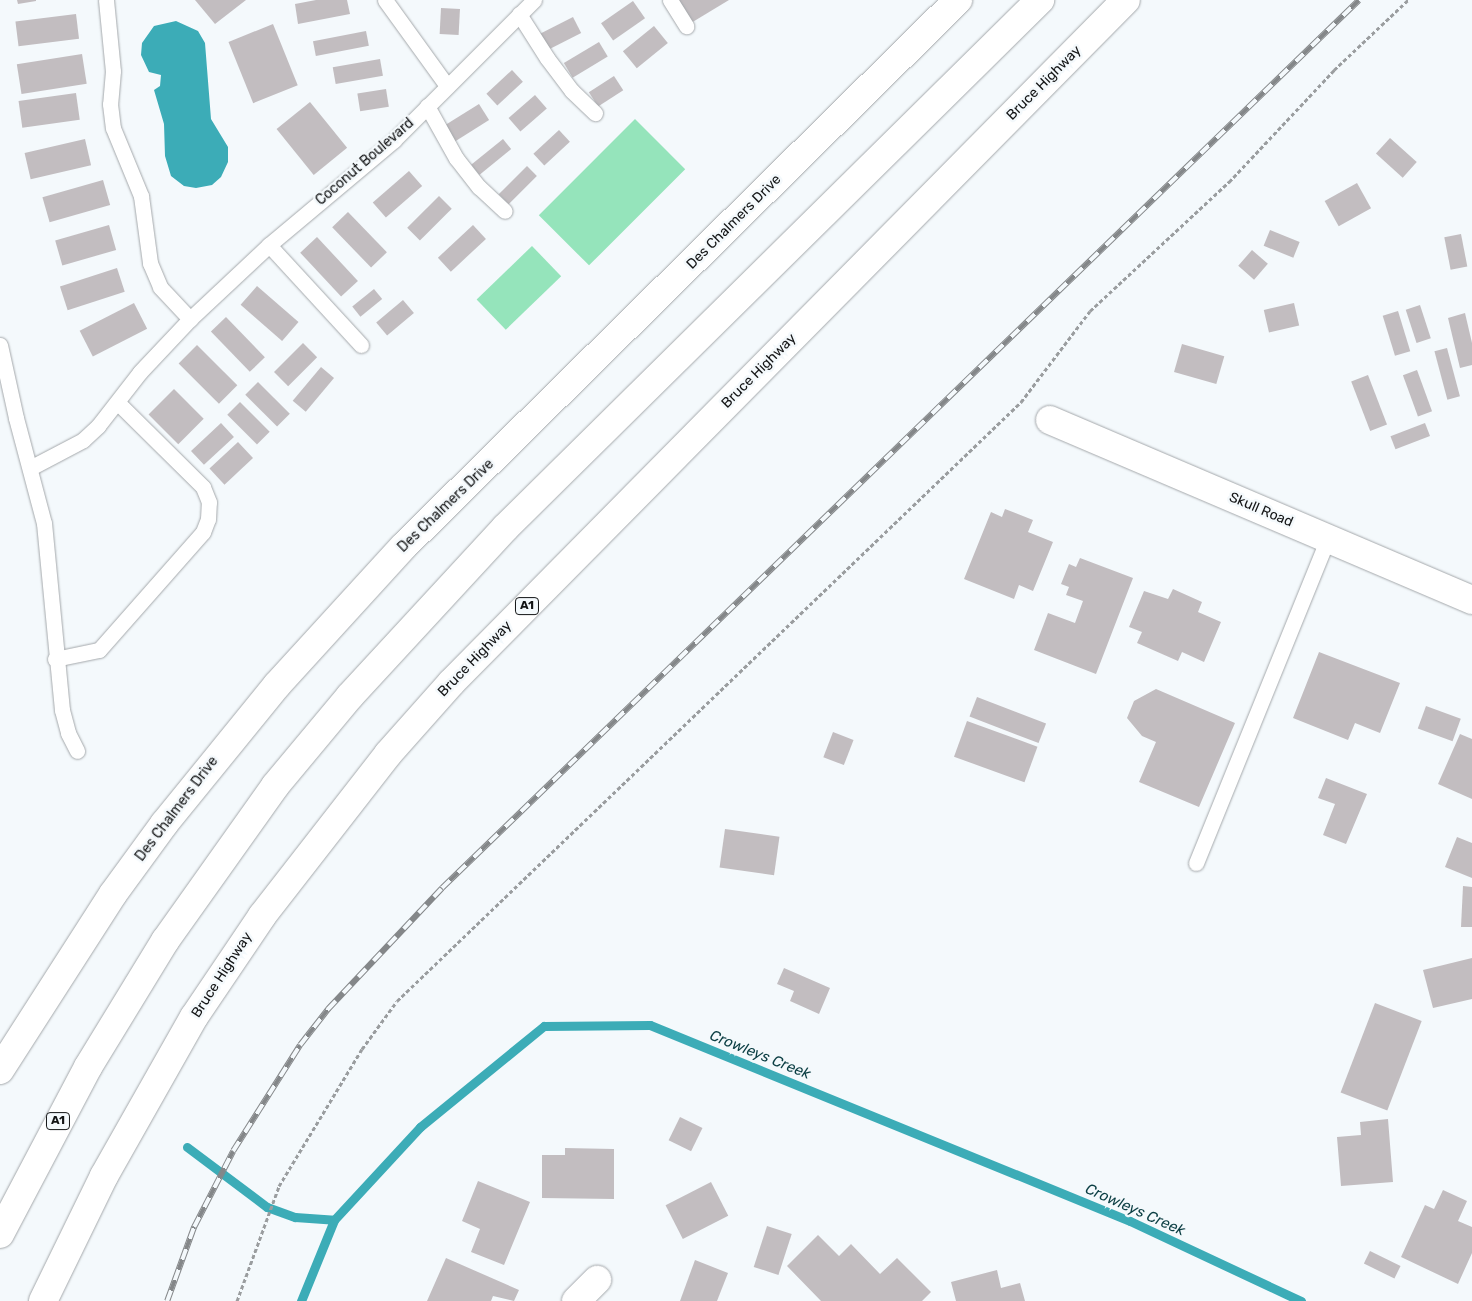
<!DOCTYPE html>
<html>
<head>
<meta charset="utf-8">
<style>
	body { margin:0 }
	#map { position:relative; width:1472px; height:1301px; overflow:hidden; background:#f4f9fc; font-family:Rubik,sans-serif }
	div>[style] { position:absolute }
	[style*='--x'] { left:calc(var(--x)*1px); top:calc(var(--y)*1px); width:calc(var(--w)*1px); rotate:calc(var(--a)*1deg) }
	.green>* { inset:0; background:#95e4bb; transform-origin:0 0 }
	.water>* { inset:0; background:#3cacb7 }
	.stream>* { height:9px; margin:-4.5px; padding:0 4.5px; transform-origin:4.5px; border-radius:4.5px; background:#3cacb7 }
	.building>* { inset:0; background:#c2bdc0; transform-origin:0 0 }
	.path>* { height:3px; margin-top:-1.5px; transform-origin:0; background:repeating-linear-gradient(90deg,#9a9d9f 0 4px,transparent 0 6.5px) }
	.roads { filter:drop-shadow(0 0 1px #a4a8ab) drop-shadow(0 0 1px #a4a8ab) }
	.lane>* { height:15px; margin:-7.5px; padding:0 7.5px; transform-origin:7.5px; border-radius:7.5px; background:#fff }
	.street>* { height:28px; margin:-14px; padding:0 14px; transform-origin:14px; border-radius:14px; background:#fff }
	.secondary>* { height:28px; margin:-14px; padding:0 14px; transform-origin:14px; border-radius:14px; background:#fff }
	.highway>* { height:28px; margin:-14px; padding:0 14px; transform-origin:14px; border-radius:14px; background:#fff }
	.rail>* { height:5.5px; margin-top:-2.75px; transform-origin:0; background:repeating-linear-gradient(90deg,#f4f9fc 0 11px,#848789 0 22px); box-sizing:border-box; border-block:1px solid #848789 }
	span { translate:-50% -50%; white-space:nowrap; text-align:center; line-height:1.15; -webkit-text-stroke:5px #f4f9fc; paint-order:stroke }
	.shield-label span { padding:1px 4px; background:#f4f9fc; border:1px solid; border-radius:4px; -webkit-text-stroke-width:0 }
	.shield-label { font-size:12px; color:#131415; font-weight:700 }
	.street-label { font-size:14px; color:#131415 }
	.water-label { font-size:15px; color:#0b3e43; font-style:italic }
</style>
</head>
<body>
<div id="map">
	<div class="green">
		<div style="left:635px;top:119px;width:71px;height:136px;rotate:45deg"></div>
		<div style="left:532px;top:246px;width:42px;height:77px;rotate:46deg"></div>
	</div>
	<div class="water">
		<div style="clip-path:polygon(176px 21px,198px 31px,205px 43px,211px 119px,228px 147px,228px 162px,221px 177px,212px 185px,196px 188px,184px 186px,171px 176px,165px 156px,164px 124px,154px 90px,160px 86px,161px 75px,149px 72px,141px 55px,142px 43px,154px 26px)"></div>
	</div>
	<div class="stream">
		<div style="--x:187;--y:1147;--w:100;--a:36.9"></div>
		<div style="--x:267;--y:1207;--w:30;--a:20"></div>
		<div style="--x:295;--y:1217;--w:39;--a:4"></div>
		<div style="--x:301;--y:1301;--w:87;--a:-67.8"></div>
		<div style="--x:334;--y:1220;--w:127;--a:-47.2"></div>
		<div style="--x:420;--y:1127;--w:160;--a:-39.2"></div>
		<div style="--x:544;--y:1026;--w:106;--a:-0.5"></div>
		<div style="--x:650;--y:1025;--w:518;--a:22.21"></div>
		<div style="--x:1130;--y:1221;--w:189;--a:25.1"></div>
	</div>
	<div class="building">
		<div style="clip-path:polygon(17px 0,36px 0,36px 1px,18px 4px)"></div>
		<div style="clip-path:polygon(195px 0,246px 0,215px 24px)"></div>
		<div style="clip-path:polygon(316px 0,347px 0,350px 14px,298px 24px,295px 4px)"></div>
		<div style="clip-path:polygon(670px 0,729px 0,686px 26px)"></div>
		<div style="left:633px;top:1px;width:21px;height:39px;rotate:55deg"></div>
		<div style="left:441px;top:8px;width:19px;height:26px;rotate:3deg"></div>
		<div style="left:76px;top:14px;width:25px;height:61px;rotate:83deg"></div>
		<div style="left:573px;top:17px;width:18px;height:37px;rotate:63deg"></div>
		<div style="left:273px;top:24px;width:66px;height:48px;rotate:68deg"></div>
		<div style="left:654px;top:26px;width:22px;height:40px;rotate:51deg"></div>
		<div style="left:366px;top:31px;width:15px;height:54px;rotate:79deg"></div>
		<div style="left:599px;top:42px;width:17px;height:41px;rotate:59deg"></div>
		<div style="left:82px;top:54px;width:30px;height:66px;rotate:81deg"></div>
		<div style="left:380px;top:59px;width:17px;height:48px;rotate:80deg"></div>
		<div style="left:512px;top:70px;width:16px;height:35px;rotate:47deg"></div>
		<div style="left:614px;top:76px;width:17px;height:30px;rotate:57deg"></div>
		<div style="left:386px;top:89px;width:18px;height:29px;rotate:81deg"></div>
		<div style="left:76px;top:93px;width:27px;height:58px;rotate:82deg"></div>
		<div style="left:535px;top:95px;width:18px;height:35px;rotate:49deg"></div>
		<div style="left:310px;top:102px;width:59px;height:43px;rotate:51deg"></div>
		<div style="left:479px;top:104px;width:19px;height:44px;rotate:58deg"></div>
		<div style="left:559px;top:130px;width:16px;height:35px;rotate:47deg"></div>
		<div style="left:1390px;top:138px;width:36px;height:21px;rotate:42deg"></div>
		<div style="left:85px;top:139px;width:27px;height:62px;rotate:77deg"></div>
		<div style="left:503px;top:139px;width:13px;height:41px;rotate:51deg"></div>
		<div style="left:527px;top:166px;width:14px;height:40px;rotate:45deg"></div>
		<div style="left:409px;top:171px;width:20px;height:48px;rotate:49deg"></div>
		<div style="left:103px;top:180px;width:26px;height:63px;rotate:74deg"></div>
		<div style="left:1357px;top:183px;width:29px;height:37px;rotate:61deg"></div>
		<div style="left:439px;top:196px;width:18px;height:45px;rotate:45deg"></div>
		<div style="left:348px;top:212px;width:56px;height:22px;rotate:46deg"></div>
		<div style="left:109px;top:225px;width:26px;height:56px;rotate:74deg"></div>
		<div style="left:473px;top:225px;width:19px;height:48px;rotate:47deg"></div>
		<div style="left:1270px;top:230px;width:32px;height:17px;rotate:22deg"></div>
		<div style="left:1461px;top:234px;width:33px;height:17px;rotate:79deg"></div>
		<div style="left:317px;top:237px;width:60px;height:23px;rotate:47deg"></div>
		<div style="left:1252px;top:250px;width:21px;height:21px;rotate:41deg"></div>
		<div style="left:117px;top:268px;width:25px;height:60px;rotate:72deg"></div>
		<div style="left:257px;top:286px;width:55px;height:25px;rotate:41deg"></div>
		<div style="left:374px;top:289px;width:13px;height:28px;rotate:51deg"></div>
		<div style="left:403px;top:300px;width:17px;height:35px;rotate:50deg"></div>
		<div style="left:134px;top:303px;width:29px;height:61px;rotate:63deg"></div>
		<div style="left:1294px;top:303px;width:23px;height:31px;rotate:77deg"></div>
		<div style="left:1420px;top:305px;width:35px;height:15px;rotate:72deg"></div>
		<div style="left:1398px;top:311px;width:42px;height:16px;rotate:73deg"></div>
		<div style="clip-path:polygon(1465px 313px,1472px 343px,1472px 365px,1460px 368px,1448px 318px)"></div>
		<div style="left:226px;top:317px;width:56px;height:21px;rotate:46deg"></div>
		<div style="left:303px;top:343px;width:20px;height:41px;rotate:45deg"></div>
		<div style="left:1182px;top:344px;width:44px;height:29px;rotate:16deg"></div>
		<div style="left:197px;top:345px;width:57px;height:26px;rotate:45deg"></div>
		<div style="left:1447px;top:348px;width:50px;height:13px;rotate:75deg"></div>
		<div style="left:321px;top:367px;width:17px;height:44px;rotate:40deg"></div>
		<div style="left:1417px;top:370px;width:44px;height:15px;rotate:70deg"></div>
		<div style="left:1368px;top:375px;width:53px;height:18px;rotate:69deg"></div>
		<div style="left:258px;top:382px;width:45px;height:18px;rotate:45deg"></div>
		<div style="left:174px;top:389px;width:42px;height:36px;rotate:45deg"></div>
		<div style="left:240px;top:402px;width:42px;height:18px;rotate:45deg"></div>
		<div style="left:221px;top:423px;width:19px;height:41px;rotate:47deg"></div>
		<div style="left:1425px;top:423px;width:14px;height:37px;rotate:69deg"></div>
		<div style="left:238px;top:442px;width:22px;height:39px;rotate:47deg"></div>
		<div style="clip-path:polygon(1005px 509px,1033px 520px,1028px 532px,1053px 542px,1033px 591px,1019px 585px,1014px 599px,964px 579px,991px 512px,1002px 517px)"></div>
		<div style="clip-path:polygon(1080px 558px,1133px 578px,1096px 674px,1034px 650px,1048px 613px,1075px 623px,1083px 601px,1066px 595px,1069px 587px,1061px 584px,1069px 564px,1076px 567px)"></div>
		<div style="clip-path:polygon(1173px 589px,1202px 602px,1198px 612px,1221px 622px,1204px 662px,1182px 652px,1178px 661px,1137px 643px,1142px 632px,1129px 627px,1144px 591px,1168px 599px)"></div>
		<div style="clip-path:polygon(1319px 652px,1400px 683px,1380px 733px,1355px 723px,1348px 740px,1293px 718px)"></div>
		<div style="clip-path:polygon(1156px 689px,1235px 723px,1199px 807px,1139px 782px,1156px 742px,1142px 736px,1127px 718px,1134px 701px)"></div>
		<div style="left:977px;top:697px;width:74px;height:21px;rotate:21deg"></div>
		<div style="left:1426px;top:706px;width:37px;height:24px;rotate:20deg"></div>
		<div style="left:967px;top:721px;width:75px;height:38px;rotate:20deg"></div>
		<div style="left:833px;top:732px;width:22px;height:27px;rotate:21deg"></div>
		<div style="clip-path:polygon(1460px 734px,1472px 739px,1472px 799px,1438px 784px)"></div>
		<div style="clip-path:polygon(1326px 778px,1367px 794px,1346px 844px,1323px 835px,1335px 804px,1318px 798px)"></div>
		<div style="left:725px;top:829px;width:55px;height:39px;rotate:8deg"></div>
		<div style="clip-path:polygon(1457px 837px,1472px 843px,1472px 878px,1445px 867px)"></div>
		<div style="clip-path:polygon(1463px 886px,1472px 887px,1472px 927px,1461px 927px)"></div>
		<div style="clip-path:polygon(1472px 958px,1472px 999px,1433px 1008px,1423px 970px)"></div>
		<div style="clip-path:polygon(784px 968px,830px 988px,819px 1014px,790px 1001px,794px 991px,777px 984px)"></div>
		<div style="left:1375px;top:1003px;width:50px;height:96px;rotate:21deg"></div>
		<div style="left:680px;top:1117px;width:25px;height:26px;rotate:26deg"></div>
		<div style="clip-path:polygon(1388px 1119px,1393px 1182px,1341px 1186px,1337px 1137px,1361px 1135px,1360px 1122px)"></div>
		<div style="clip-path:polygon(565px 1148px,614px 1149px,614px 1199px,542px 1198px,542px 1155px,565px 1155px)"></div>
		<div style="clip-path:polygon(478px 1181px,530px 1202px,504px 1265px,471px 1252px,480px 1229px,462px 1221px)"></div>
		<div style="left:711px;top:1182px;width:38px;height:51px;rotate:63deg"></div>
		<div style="clip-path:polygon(1443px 1190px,1467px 1201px,1458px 1221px,1472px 1227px,1472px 1253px,1458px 1284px,1401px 1257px,1425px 1205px,1434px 1209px)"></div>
		<div style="left:767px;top:1226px;width:26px;height:43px;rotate:18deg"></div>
		<div style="clip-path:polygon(818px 1235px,839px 1256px,851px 1244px,880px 1274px,897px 1258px,931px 1292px,922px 1301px,821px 1301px,787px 1266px)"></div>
		<div style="left:1370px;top:1251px;width:34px;height:14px;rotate:26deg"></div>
		<div style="clip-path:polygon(446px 1258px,519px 1290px,514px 1301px,493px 1296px,491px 1301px,427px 1301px)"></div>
		<div style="clip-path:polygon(695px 1260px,728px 1273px,717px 1301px,680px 1301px)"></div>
		<div style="clip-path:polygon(997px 1270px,1001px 1288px,1020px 1283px,1025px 1301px,956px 1301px,951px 1282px)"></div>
	</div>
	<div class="path">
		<div style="--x:237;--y:1301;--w:122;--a:-69.9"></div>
		<div style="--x:279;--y:1186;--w:160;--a:-58.8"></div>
		<div style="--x:362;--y:1049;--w:59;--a:-53.9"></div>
		<div style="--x:397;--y:1001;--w:865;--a:-43.83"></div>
		<div style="--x:1021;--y:402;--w:114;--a:-52.8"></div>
		<div style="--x:1090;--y:311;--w:190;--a:-42.9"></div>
		<div style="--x:1229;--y:182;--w:154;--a:-46.8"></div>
		<div style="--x:1334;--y:70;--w:102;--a:-43.4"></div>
	</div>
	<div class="roads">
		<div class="lane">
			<div style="--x:106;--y:0;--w:71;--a:84.4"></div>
			<div style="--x:113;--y:71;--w:33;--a:95"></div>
			<div style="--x:110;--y:104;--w:24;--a:83"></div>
			<div style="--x:113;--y:128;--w:74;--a:67.6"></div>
			<div style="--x:141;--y:196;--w:68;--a:82.3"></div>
			<div style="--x:150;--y:263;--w:26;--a:67"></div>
			<div style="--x:160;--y:287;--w:44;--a:46.8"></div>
			<div style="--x:385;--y:0;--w:106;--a:54.2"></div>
			<div style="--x:670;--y:0;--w:31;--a:58"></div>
			<div style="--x:519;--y:14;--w:52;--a:57.5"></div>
			<div style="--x:547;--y:58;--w:41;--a:52.9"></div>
			<div style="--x:572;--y:91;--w:32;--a:44"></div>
			<div style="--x:427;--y:106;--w:60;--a:60.9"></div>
			<div style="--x:456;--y:158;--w:37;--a:52"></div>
			<div style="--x:479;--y:187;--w:35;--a:43"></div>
			<div style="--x:269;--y:245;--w:136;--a:47.4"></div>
			<div style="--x:0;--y:345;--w:75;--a:77.6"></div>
			<div style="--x:16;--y:418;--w:109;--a:75.1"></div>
			<div style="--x:44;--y:523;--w:188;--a:84.5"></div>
			<div style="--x:62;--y:710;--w:24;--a:75"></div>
			<div style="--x:68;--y:733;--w:20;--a:63"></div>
			<div style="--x:30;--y:468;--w:60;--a:-27.8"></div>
			<div style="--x:83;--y:440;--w:21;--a:-43"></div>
			<div style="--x:98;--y:426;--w:68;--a:-52.1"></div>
			<div style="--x:140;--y:372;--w:73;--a:-46.7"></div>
			<div style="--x:190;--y:319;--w:108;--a:-43.1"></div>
			<div style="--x:269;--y:245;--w:163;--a:-40"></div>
			<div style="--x:394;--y:140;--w:198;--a:-45"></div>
			<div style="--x:55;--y:659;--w:45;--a:-11.6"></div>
			<div style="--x:99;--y:650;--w:157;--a:-48.6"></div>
			<div style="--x:203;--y:532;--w:14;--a:-69"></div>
			<div style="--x:208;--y:519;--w:17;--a:-87"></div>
			<div style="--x:209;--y:502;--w:16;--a:-112"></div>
			<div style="--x:203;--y:487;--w:120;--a:-135.3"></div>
			<div style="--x:1196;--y:863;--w:351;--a:-67.9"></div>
		</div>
		<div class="street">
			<div style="--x:1050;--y:420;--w:459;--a:23.1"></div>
			<div style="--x:576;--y:1301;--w:30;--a:-45"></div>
		</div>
		<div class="secondary">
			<div style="--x:0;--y:1070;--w:209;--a:-57.3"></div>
			<div style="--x:113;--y:894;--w:87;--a:-53.9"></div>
			<div style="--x:164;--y:824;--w:179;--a:-50.9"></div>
			<div style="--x:277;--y:685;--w:188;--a:-47.6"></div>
			<div style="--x:404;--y:546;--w:778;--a:-44.58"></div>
		</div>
		<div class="highway">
			<div style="--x:0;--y:1234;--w:189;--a:-62.2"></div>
			<div style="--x:88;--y:1067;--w:148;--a:-58.6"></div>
			<div style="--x:165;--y:941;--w:190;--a:-54.6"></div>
			<div style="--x:275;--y:786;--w:117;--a:-50.2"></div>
			<div style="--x:350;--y:696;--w:229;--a:-47.3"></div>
			<div style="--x:505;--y:528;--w:752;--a:-44.62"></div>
			<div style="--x:43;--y:1301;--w:139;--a:-64"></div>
			<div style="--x:104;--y:1176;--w:183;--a:-60.5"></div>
			<div style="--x:194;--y:1017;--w:122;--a:-56"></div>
			<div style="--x:262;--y:916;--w:205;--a:-52.1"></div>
			<div style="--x:388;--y:754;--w:95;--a:-48.4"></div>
			<div style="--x:451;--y:683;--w:960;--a:-45.34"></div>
		</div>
	</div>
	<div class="rail">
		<div style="--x:167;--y:1301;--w:79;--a:-70"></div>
		<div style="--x:194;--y:1227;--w:85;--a:-62.8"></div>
		<div style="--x:233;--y:1151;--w:125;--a:-57.7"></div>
		<div style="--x:300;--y:1045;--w:46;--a:-52.1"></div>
		<div style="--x:328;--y:1009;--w:166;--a:-46.7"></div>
		<div style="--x:442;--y:888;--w:1276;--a:-44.08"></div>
	</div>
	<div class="shield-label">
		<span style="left:527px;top:606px">A1</span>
		<span style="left:58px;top:1121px">A1</span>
	</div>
	<div class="street-label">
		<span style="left:1044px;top:83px;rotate:-45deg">Bruce Highway</span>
		<span style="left:365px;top:162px;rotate:-41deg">Coconut Boulevard</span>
		<span style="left:734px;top:222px;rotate:-45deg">Des Chalmers Drive</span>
		<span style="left:759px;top:371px;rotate:-45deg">Bruce Highway</span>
		<span style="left:446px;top:506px;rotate:-44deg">Des Chalmers Drive</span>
		<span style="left:1261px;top:510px;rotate:23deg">Skull Road</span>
		<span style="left:475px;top:659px;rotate:-46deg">Bruce Highway</span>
		<span style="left:177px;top:809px;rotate:-53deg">Des Chalmers Drive</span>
		<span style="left:222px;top:975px;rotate:-57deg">Bruce Highway</span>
	</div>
	<div class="water-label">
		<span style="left:760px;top:1055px;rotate:22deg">Crowleys Creek</span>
		<span style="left:1135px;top:1210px;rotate:24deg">Crowleys Creek</span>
	</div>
</div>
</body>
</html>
